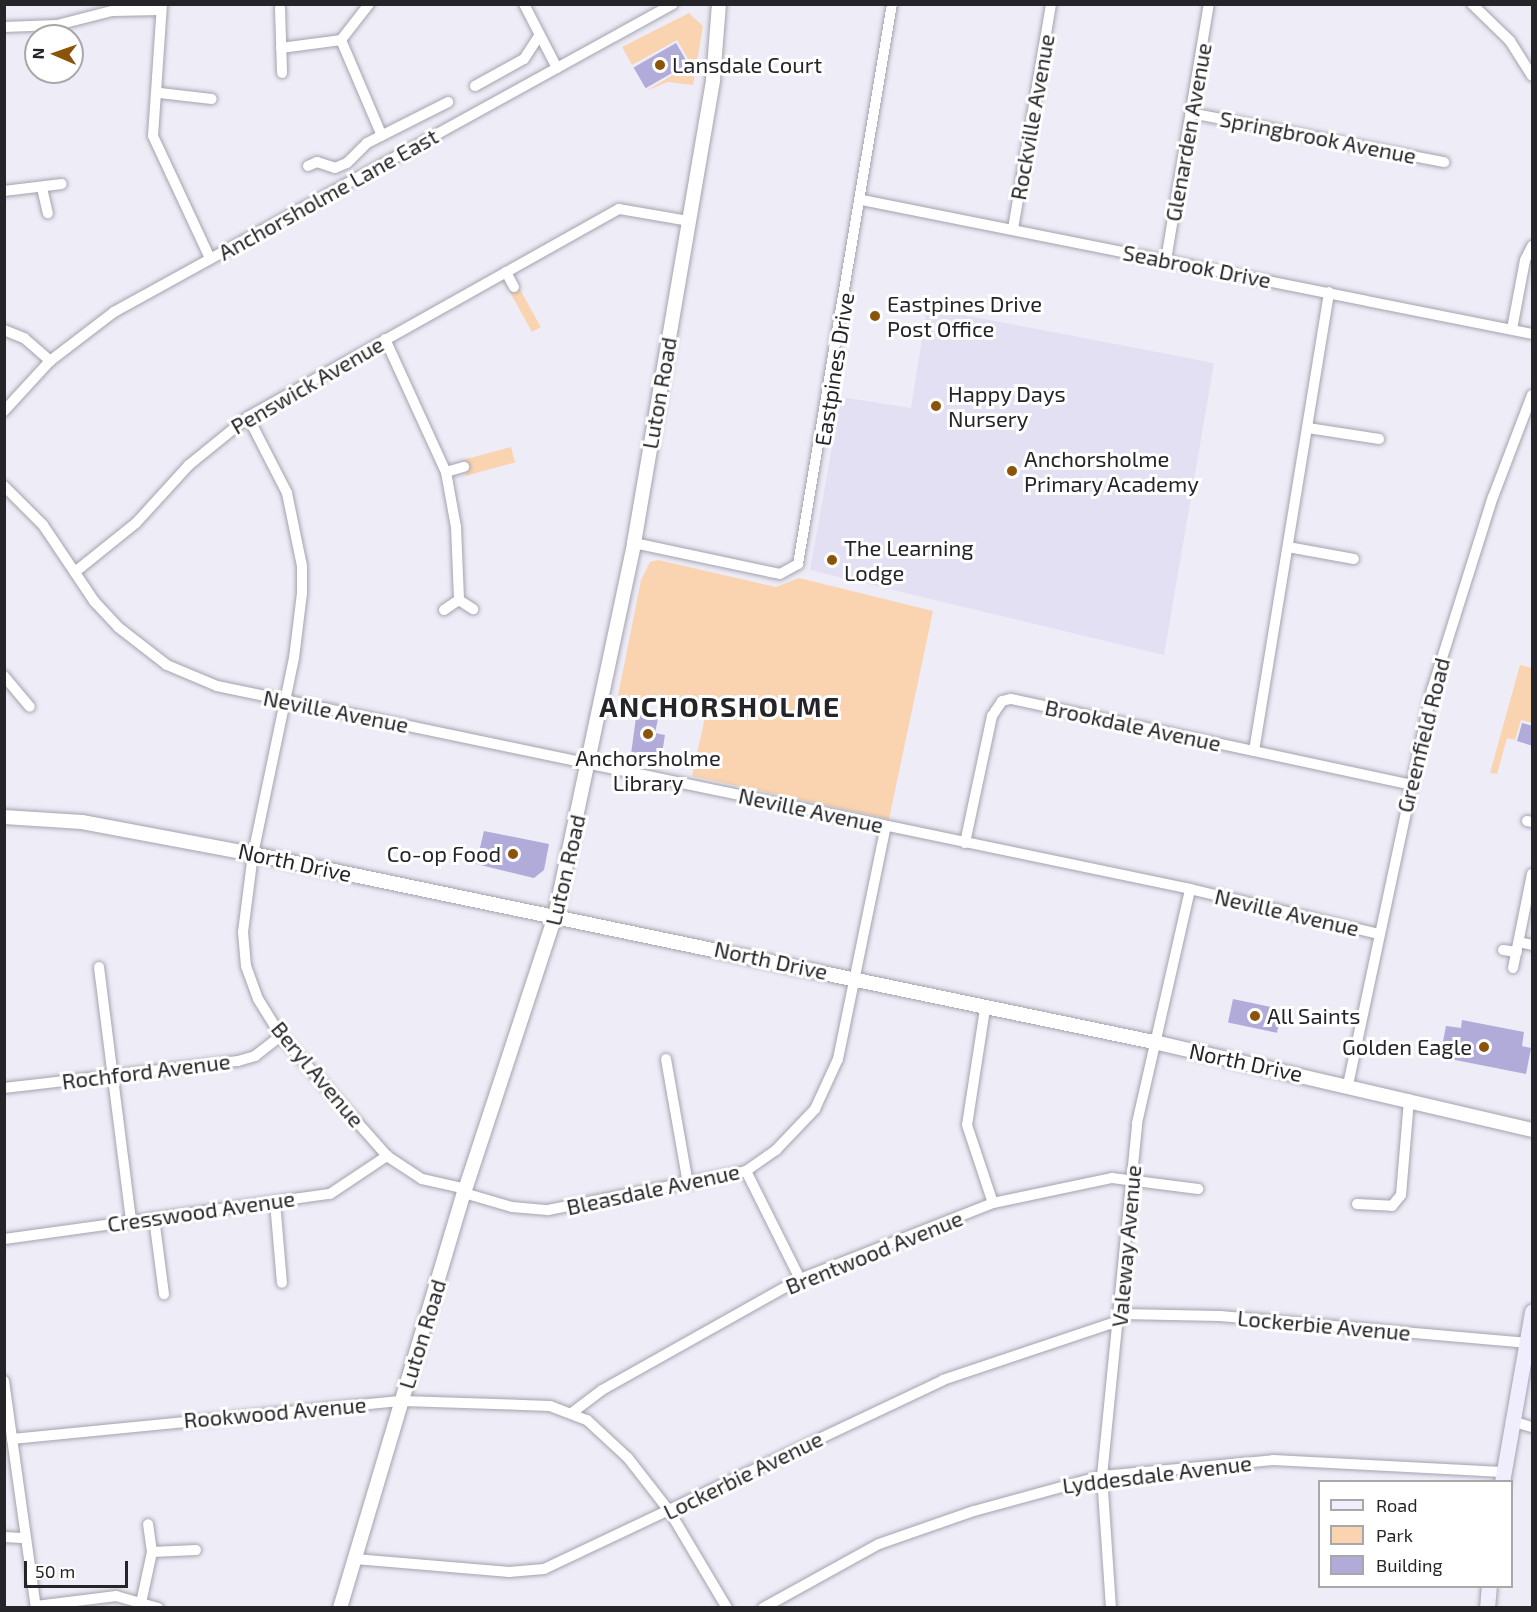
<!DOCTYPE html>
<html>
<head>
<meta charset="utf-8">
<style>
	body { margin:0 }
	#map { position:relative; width:1537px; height:1612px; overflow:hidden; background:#edecf7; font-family:"Exo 2",sans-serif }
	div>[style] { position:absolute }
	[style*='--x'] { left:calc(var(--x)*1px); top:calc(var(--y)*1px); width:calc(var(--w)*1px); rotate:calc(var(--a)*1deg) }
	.built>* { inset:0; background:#e2e0f2 }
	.green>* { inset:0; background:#fad4b0; transform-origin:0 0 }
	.building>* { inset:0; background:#b1abda; transform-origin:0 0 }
	.roads { filter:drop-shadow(0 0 2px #a4a3ad) drop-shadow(0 0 2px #a4a3ad) }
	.minor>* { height:10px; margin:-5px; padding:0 5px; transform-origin:5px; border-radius:5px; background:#fff }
	.tertiary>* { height:14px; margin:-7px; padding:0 7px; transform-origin:7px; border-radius:7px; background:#fff }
	.secondary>* { height:15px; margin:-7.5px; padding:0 7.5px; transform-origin:7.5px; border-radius:7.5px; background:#f0eefc }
	.dots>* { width:16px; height:16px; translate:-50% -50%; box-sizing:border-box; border:3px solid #fff; border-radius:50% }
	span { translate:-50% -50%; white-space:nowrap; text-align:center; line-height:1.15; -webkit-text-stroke:6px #fff; paint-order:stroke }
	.poi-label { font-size:22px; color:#252529 }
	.left { translate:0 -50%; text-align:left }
	.right { translate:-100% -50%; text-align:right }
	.street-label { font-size:22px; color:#252529 }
	.district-label { font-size:28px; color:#252529; font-weight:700; letter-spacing:1.5px }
	.frame { position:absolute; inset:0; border:6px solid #252529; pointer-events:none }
	.legend { position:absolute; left:1318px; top:1480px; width:195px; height:108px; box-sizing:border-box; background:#fff; border:2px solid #a8a8a9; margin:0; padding:8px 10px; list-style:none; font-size:18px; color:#252529 }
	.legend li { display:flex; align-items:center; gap:12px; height:30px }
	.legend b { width:30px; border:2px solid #a8a8a9 }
	.north { position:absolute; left:24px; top:24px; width:60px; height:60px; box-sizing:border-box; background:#fff; border:2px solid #a8a8a9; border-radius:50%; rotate:272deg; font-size:16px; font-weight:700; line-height:24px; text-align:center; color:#252529 }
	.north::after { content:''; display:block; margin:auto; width:21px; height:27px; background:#8c530b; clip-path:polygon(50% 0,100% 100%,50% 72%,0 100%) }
	.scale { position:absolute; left:24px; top:1561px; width:104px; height:27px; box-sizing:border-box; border:3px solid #252529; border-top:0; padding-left:8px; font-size:18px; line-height:21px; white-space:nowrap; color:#252529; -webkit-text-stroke:4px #fff; paint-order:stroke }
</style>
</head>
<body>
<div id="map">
	<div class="built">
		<div style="clip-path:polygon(927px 308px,1214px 363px,1164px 655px,810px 570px,841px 397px,911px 408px)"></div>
	</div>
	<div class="green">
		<div style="clip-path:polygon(689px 13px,703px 26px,693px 85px,668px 82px,646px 91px,691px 64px,677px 40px,632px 65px,622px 47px)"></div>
		<div style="left:518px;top:286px;width:47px;height:10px;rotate:61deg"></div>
		<div style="left:511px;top:447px;width:16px;height:51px;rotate:75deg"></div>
		<div style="clip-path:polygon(658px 560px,776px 587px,799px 578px,933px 611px,889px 819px,692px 776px,706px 713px,618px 696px,641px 580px,650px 562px)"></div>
		<div style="clip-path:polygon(1520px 665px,1532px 668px,1532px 723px,1521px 720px,1515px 740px,1507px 738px,1497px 774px,1490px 773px)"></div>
	</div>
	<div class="building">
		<div style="left:676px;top:43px;width:24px;height:49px;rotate:60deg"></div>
		<div style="clip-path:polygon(637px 710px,659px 714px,655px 733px,665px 735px,661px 760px,631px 754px)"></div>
		<div style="clip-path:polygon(1522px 723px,1533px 726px,1533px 746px,1517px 741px)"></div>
		<div style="clip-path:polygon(484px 831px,549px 844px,544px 870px,534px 878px,476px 864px)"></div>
		<div style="left:1233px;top:999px;width:50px;height:24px;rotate:12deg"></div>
		<div style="clip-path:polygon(1462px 1020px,1524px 1032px,1522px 1046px,1531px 1048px,1526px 1074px,1440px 1057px,1446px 1026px,1461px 1028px)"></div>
	</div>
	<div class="roads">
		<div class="minor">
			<div style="--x:162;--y:4;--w:132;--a:93.9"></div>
			<div style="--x:153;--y:136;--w:135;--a:65"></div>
			<div style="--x:524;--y:4;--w:72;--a:62.7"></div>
			<div style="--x:1472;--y:4;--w:53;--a:44.2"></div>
			<div style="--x:1510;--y:41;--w:41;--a:57.8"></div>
			<div style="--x:280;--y:8;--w:65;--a:88.2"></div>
			<div style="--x:4;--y:27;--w:53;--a:-2.2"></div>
			<div style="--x:57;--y:25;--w:57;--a:-14.3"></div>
			<div style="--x:112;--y:11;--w:49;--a:-1.2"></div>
			<div style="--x:341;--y:40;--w:104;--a:66.9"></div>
			<div style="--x:281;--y:48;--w:61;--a:-7.6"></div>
			<div style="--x:341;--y:40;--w:46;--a:-52.1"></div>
			<div style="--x:475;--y:86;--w:56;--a:-28.9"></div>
			<div style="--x:524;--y:59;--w:27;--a:-57"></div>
			<div style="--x:160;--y:93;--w:52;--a:6.6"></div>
			<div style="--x:1191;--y:113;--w:258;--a:11"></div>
			<div style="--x:308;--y:166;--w:10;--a:-24"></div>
			<div style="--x:317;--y:162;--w:19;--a:18"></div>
			<div style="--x:335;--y:168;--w:13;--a:-23"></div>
			<div style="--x:347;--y:163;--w:28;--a:-45"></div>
			<div style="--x:367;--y:143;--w:91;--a:-26.8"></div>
			<div style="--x:42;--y:188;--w:26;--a:77"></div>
			<div style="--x:4;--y:191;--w:58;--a:-6.9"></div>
			<div style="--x:862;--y:200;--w:683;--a:11.31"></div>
			<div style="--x:1013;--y:229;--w:228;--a:-80.4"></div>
			<div style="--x:1166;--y:260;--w:260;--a:-80.5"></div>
			<div style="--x:506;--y:272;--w:17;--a:62"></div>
			<div style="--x:1512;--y:329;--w:70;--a:-79.3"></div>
			<div style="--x:1525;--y:260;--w:16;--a:-63"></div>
			<div style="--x:4;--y:330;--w:22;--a:22"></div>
			<div style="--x:24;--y:338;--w:35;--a:41"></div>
			<div style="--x:385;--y:339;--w:146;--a:65.4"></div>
			<div style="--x:446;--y:472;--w:56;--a:79.7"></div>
			<div style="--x:456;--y:527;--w:73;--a:87.6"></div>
			<div style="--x:459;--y:600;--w:17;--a:33"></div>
			<div style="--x:4;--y:411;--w:68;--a:-47.4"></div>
			<div style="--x:50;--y:361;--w:81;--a:-37.4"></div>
			<div style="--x:114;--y:312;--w:638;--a:-28.85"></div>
			<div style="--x:248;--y:417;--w:85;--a:62.8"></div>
			<div style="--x:287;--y:493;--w:75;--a:78.4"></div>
			<div style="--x:302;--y:566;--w:27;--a:90"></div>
			<div style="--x:302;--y:593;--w:65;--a:97"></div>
			<div style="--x:294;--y:658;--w:200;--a:101.8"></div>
			<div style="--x:253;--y:854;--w:79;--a:97.3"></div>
			<div style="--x:243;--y:932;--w:34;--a:85"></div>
			<div style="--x:246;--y:966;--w:35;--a:70"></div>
			<div style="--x:258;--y:999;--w:44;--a:58.1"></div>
			<div style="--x:281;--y:1036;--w:160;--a:48.5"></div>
			<div style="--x:387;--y:1156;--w:42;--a:33.3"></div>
			<div style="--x:422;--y:1179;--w:45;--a:12.8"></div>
			<div style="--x:1308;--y:428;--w:72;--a:8.8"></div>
			<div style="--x:446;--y:472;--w:19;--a:-16"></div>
			<div style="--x:4;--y:486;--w:55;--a:45"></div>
			<div style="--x:43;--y:525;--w:92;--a:56.1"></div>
			<div style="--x:94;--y:601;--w:35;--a:47"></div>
			<div style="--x:118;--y:627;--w:62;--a:37.8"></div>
			<div style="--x:167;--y:665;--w:54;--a:22.8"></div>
			<div style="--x:217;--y:686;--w:994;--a:11.78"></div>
			<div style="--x:1190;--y:889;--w:194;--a:13.4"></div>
			<div style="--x:634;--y:543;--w:139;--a:12"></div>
			<div style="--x:770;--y:572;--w:10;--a:11"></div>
			<div style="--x:780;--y:574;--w:21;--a:-29"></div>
			<div style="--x:798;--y:564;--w:568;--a:-80.47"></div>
			<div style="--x:1288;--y:547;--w:67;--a:10.3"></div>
			<div style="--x:75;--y:572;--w:78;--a:-38.8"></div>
			<div style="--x:136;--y:523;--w:79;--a:-47.6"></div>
			<div style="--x:189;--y:465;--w:76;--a:-39.1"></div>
			<div style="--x:248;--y:417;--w:425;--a:-29.3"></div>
			<div style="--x:619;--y:209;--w:71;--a:9.7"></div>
			<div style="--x:444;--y:610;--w:18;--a:-34"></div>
			<div style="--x:4;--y:676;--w:40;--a:50"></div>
			<div style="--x:1254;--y:751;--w:465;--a:-80.7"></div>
			<div style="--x:1527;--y:821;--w:5;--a:11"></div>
			<div style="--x:965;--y:843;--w:130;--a:-78"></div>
			<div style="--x:992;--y:716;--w:18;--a:-56"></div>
			<div style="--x:1002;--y:701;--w:9;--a:-13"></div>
			<div style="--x:1011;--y:699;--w:406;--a:12.1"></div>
			<div style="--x:1519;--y:942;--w:13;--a:13"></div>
			<div style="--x:1503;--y:950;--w:14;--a:8"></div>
			<div style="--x:99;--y:967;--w:255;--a:82.8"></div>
			<div style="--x:1513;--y:968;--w:96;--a:-78.6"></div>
			<div style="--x:985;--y:1009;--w:117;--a:98.8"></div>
			<div style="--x:967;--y:1125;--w:82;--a:71.6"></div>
			<div style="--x:666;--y:1059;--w:127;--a:80"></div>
			<div style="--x:1348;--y:1085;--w:404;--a:-78"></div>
			<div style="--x:1432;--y:690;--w:202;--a:-72.5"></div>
			<div style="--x:1493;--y:497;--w:109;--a:-69.1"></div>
			<div style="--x:4;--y:1088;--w:236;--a:-6.6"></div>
			<div style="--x:238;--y:1061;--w:18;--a:-16"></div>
			<div style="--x:255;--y:1056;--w:33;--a:-38"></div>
			<div style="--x:746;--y:1171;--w:121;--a:63.4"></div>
			<div style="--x:464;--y:1193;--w:50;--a:16.3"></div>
			<div style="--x:512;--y:1207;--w:36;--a:5"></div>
			<div style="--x:548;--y:1210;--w:202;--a:-11.1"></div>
			<div style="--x:746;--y:1171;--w:37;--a:-35"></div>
			<div style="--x:776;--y:1150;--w:57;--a:-46.4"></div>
			<div style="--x:815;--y:1109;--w:55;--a:-65.3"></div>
			<div style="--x:838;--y:1059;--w:238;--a:-78.4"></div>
			<div style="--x:275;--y:1202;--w:81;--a:85.1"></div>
			<div style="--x:1357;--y:1204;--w:35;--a:3"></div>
			<div style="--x:1392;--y:1206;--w:14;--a:-51"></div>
			<div style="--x:1401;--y:1195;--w:96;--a:-85.2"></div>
			<div style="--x:154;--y:1218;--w:77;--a:82.5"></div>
			<div style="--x:4;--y:1239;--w:329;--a:-7.9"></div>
			<div style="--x:330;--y:1194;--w:69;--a:-33.7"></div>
			<div style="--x:1121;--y:1314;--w:99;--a:1.2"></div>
			<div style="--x:1220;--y:1316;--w:307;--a:5"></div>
			<div style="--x:4;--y:1381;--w:229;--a:82"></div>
			<div style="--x:573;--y:1412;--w:36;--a:-37"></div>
			<div style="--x:602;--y:1390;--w:227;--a:-29.3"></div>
			<div style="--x:800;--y:1279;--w:207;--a:-21.5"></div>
			<div style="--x:993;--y:1203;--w:122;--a:-11.9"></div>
			<div style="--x:1112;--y:1178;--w:87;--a:7.3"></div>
			<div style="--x:1511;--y:1421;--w:22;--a:16"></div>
			<div style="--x:12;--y:1439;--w:392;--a:-5.6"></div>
			<div style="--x:402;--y:1401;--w:148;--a:1.9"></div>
			<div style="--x:550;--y:1406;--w:40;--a:21"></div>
			<div style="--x:587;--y:1420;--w:56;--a:42.8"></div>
			<div style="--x:628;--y:1458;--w:68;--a:52.1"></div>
			<div style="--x:670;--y:1512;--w:112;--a:59.3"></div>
			<div style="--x:4;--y:1537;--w:22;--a:3"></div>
			<div style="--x:152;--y:1552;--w:44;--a:-2.6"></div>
			<div style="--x:355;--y:1559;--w:155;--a:4.8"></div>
			<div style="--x:509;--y:1572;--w:35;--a:-5"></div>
			<div style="--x:544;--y:1569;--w:441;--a:-25.3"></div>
			<div style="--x:943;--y:1380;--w:188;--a:-18.6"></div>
			<div style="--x:141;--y:1603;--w:52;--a:-77.8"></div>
			<div style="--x:152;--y:1552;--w:28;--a:-98"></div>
			<div style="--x:36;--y:1606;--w:81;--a:-7.1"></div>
			<div style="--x:116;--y:1596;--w:44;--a:15.9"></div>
			<div style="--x:763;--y:1608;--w:132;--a:-28.9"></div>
			<div style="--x:879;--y:1544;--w:101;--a:-19.2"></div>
			<div style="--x:974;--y:1511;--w:133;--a:-15.3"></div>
			<div style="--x:1102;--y:1476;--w:172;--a:-5.3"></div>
			<div style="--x:1273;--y:1460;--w:230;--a:3"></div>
			<div style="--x:1111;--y:1608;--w:132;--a:-93.9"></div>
			<div style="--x:1102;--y:1476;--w:355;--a:-84.3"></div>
			<div style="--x:1137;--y:1123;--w:240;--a:-77.2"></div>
		</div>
		<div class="tertiary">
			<div style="--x:4;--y:817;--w:78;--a:3.7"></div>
			<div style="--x:82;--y:822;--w:174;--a:10.6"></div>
			<div style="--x:253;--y:854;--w:920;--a:11.79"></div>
			<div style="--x:1154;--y:1042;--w:388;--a:13.1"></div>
			<div style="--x:340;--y:1608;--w:433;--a:-73.4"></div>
			<div style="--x:464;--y:1193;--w:292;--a:-71.8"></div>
			<div style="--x:555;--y:916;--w:381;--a:-78"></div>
			<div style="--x:634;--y:543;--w:470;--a:-80.3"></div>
			<div style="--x:713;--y:80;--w:76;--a:-85.5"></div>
		</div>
		<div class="secondary">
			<div style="--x:1502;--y:1482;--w:173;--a:-80"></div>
			<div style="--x:1487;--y:1608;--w:22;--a:-85"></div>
		</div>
	</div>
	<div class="dots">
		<div style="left:660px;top:65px;background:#8c530b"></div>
		<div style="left:875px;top:316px;background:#8c530b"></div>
		<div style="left:936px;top:406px;background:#8c530b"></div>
		<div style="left:1012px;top:471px;background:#8c530b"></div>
		<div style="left:832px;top:560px;background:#8c530b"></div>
		<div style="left:648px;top:734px;background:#8c530b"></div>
		<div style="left:513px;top:854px;background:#8c530b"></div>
		<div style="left:1255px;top:1016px;background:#8c530b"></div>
		<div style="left:1484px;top:1047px;background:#8c530b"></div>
	</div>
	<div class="poi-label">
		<span class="left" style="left:672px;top:65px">Lansdale Court</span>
		<span class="left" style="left:887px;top:316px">Eastpines Drive<br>Post Office</span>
		<span class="left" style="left:948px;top:406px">Happy Days<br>Nursery</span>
		<span class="left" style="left:1024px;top:471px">Anchorsholme<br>Primary Academy</span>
		<span class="left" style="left:844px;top:560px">The Learning<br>Lodge</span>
		<span style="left:648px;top:770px">Anchorsholme<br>Library</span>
		<span class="right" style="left:501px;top:854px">Co-op Food</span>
		<span class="left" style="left:1267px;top:1016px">All Saints</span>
		<span class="right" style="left:1472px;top:1047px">Golden Eagle</span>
	</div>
	<div class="street-label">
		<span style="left:1032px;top:117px;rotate:-80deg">Rockville Avenue</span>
		<span style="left:1188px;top:132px;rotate:-80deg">Glenarden Avenue</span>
		<span style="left:1318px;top:137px;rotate:11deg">Springbrook Avenue</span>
		<span style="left:328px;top:194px;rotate:-29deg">Anchorsholme Lane East</span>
		<span style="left:1197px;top:266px;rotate:11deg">Seabrook Drive</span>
		<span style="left:834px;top:369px;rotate:-81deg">Eastpines Drive</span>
		<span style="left:307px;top:385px;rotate:-30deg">Penswick Avenue</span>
		<span style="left:659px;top:393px;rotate:-80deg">Luton Road</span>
		<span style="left:336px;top:711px;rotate:11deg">Neville Avenue</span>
		<span style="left:1133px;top:725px;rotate:12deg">Brookdale Avenue</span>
		<span style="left:1423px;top:735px;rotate:-76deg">Greenfield Road</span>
		<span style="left:811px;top:810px;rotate:12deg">Neville Avenue</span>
		<span style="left:295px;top:862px;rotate:12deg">North Drive</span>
		<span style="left:565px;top:870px;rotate:-77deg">Luton Road</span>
		<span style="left:1287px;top:912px;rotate:13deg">Neville Avenue</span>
		<span style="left:771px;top:960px;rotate:12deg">North Drive</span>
		<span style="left:1246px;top:1062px;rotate:12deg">North Drive</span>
		<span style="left:146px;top:1071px;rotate:-7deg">Rochford Avenue</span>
		<span style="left:318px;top:1074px;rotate:50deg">Beryl Avenue</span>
		<span style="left:653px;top:1189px;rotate:-12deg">Bleasdale Avenue</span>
		<span style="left:201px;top:1211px;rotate:-8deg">Cresswood Avenue</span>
		<span style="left:1126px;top:1246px;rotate:-85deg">Valeway Avenue</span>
		<span style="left:874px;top:1252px;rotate:-22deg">Brentwood Avenue</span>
		<span style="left:1324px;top:1325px;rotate:5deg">Lockerbie Avenue</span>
		<span style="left:422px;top:1334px;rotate:-73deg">Luton Road</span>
		<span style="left:275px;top:1412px;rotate:-5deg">Rookwood Avenue</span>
		<span style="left:1157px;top:1474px;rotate:-7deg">Lyddesdale Avenue</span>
		<span style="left:743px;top:1475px;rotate:-26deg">Lockerbie Avenue</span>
	</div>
	<div class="district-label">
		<span style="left:720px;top:706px">ANCHORSHOLME</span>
	</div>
	<div class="frame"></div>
	<ul class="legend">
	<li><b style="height:8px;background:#f0eefc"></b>Road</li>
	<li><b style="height:16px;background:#fad4b0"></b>Park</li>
	<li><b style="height:16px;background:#b1abda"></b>Building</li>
	</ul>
	<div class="north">N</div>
	<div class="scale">50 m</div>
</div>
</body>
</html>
